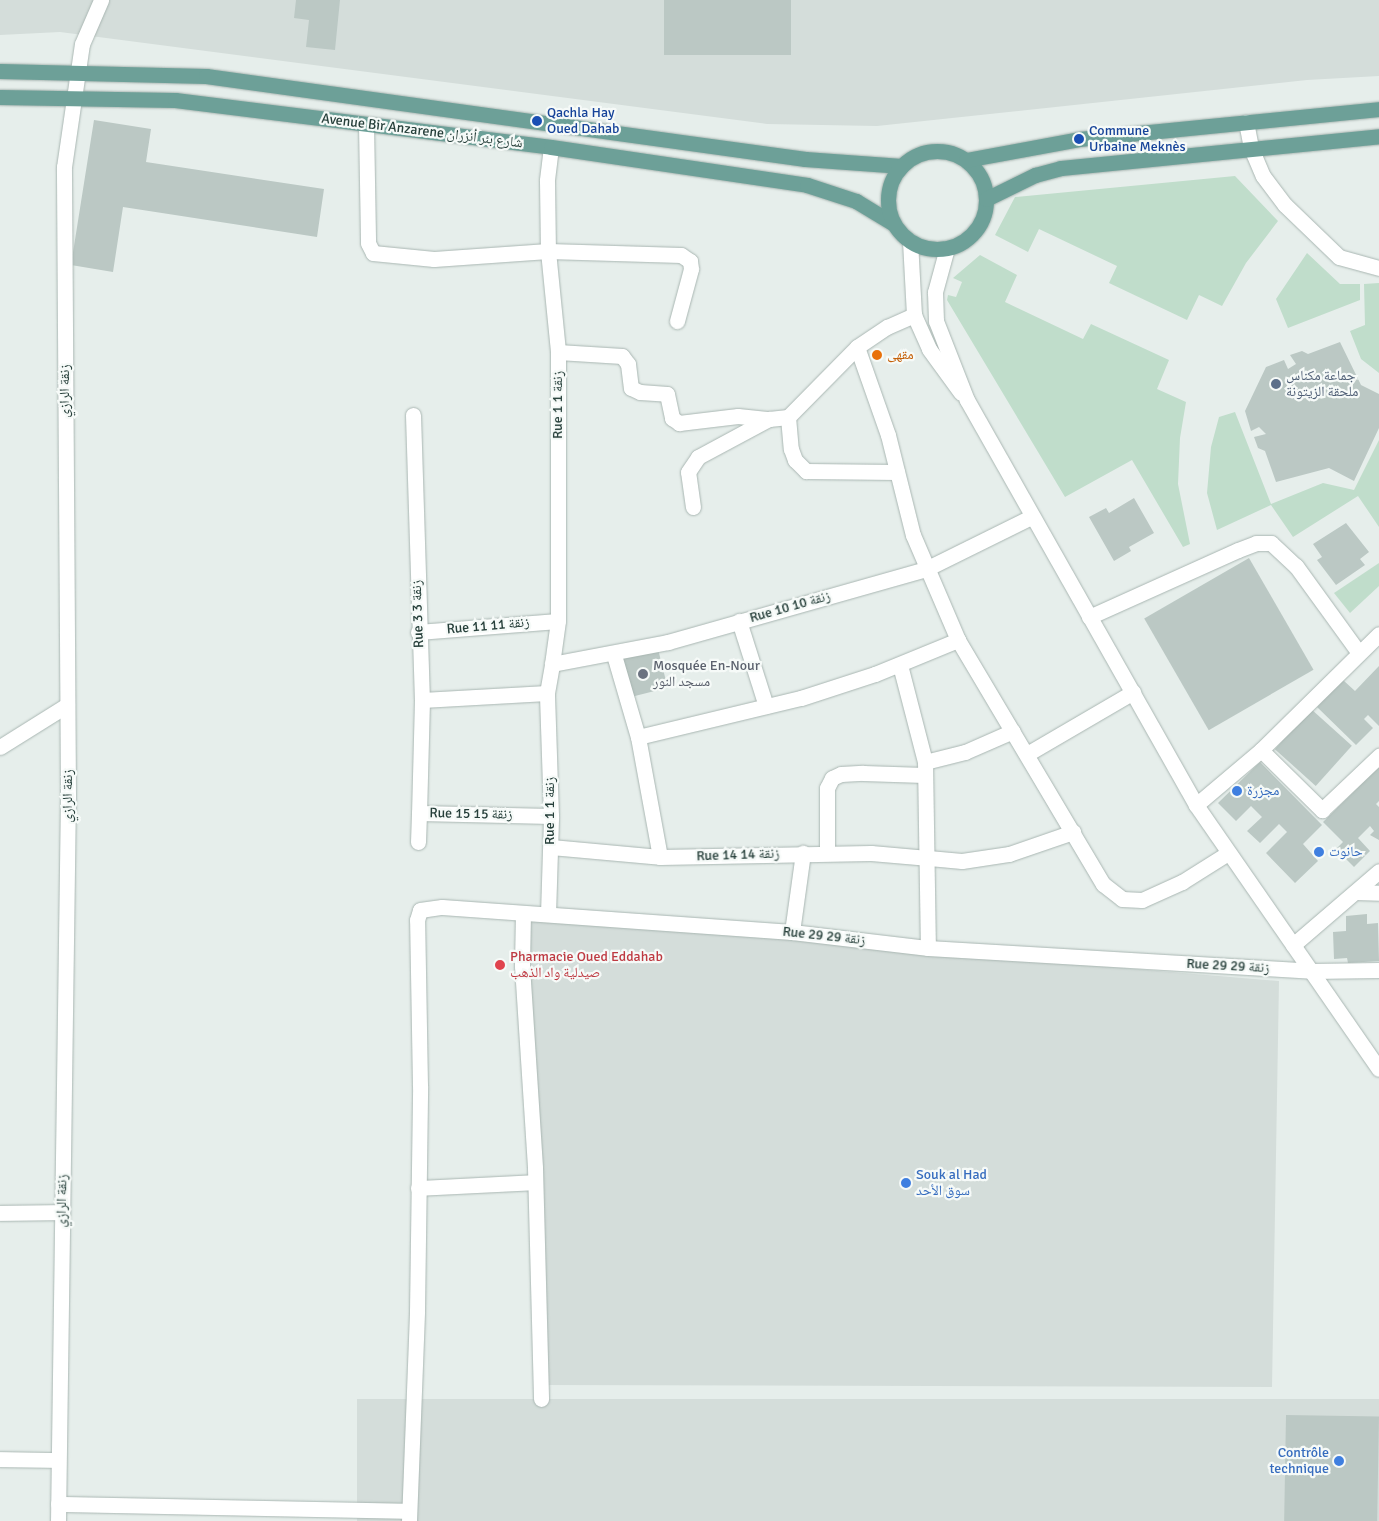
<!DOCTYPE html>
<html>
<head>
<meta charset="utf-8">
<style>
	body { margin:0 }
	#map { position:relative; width:1379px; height:1521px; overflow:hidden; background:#e6eeeb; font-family:Signika,"Noto Naskh Arabic",sans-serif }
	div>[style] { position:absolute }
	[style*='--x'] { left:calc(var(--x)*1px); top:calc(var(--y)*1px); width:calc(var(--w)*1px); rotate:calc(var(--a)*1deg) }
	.built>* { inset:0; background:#d4ddda; transform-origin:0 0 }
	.green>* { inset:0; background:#c0ddcb }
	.building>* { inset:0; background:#bbc8c4; transform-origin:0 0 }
	.roads { filter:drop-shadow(0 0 1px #a9b6b2) drop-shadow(0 0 1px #a9b6b2) }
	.street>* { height:15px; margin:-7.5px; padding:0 7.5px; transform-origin:7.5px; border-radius:7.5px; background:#fff }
	.secondary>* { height:15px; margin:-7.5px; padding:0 7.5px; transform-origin:7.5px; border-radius:7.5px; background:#fff }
	.primary>* { height:15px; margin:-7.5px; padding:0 7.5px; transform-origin:7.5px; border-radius:7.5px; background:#6da098 }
	.primary>.ring { margin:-7.5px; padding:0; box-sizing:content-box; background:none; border:15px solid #6da098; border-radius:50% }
	.dots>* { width:14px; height:14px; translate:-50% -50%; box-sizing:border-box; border:2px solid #f6faf8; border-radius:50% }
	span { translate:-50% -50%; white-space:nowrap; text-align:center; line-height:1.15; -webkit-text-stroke:4.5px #f6faf8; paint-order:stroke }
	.transit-label { font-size:14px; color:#164399 }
	.left { translate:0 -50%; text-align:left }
	.street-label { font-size:14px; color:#263f3a }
	.food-label { font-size:14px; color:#c56008 }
	.service-label { font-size:14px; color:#4e5e75 }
	.worship-label { font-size:14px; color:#5b616d }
	.shop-label { font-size:14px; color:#366cbe }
	.right { translate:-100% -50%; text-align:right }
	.health-label { font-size:14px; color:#be3a42 }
</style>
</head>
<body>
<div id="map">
	<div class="built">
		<div style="clip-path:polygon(0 0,1379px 0,1379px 76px,1307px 80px,877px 126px,767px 124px,60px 32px,0 35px)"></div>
		<div style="clip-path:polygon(529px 918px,1279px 981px,1272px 1387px,542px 1385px)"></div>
		<div style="left:1379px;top:1399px;width:122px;height:1022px;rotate:90deg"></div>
	</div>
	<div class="green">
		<div style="clip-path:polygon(1235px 176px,1278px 221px,1246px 263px,1222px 306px,1199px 295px,1187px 320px,1109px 283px,1117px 266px,1039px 229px,1028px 252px,995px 235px,1015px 197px)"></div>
		<div style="clip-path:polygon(1307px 253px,1340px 284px,1360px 284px,1360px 300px,1288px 328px,1276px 299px)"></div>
		<div style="clip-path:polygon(980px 255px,1017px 275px,1005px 302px,1083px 339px,1091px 324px,1169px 360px,1157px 389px,1186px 402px,1180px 438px,1178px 484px,1190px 544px,1183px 547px,1132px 460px,1065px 497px,947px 300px,948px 295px,956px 297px,962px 282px,953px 278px)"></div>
		<div style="clip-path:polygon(1379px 283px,1379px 373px,1361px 359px,1350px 331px,1365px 325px,1364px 284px)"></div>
		<div style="clip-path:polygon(1235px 412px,1271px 504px,1323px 483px,1354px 490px,1379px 440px,1379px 527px,1358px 496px,1293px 537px,1271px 505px,1217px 530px,1207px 493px,1211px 447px,1219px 417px)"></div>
		<div style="clip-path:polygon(1379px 563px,1379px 586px,1350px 613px,1334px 593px)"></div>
	</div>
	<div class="building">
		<div style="clip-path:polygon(296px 0,340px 0,335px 50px,306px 47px,309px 20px,294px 18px)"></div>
		<div style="left:664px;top:0;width:127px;height:55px"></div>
		<div style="clip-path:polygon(94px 120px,151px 129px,146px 162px,324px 189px,317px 237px,123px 207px,113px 272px,71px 265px)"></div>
		<div style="clip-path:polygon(1340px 342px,1361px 385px,1379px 394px,1379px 428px,1354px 481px,1329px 468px,1276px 482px,1265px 451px,1258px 448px,1254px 437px,1266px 434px,1259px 427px,1251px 431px,1245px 411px,1266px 367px,1284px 360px,1288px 369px,1296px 364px,1290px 355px,1302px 351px,1308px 354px)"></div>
		<div style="clip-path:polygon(1134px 498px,1154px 533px,1129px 547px,1131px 551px,1114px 561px,1089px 517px,1106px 508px,1109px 513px)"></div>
		<div style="clip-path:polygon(1346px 523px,1369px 552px,1360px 559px,1365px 565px,1336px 585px,1317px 560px,1322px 557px,1313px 544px)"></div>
		<div style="left:1249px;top:558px;width:129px;height:121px;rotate:60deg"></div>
		<div style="left:658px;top:649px;width:40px;height:40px;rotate:76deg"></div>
		<div style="clip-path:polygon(1379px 666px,1379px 726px,1368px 715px,1364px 719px,1373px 728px,1356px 745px,1317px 707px,1343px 680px,1355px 691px)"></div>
		<div style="left:1311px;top:709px;width:55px;height:54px;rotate:42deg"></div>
		<div style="clip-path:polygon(1260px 762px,1322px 825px,1303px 844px,1318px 861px,1295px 883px,1266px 853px,1287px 832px,1279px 824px,1260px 843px,1247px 831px,1262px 817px,1251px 806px,1236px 821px,1218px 803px)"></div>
		<div style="clip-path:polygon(1379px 767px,1379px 801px,1376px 804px,1379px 807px,1379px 840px,1370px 835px,1374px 831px,1370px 826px,1358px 838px,1370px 851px,1354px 867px,1336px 849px,1343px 842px,1323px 822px)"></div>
		<div style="clip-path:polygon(1367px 914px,1367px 924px,1378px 923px,1379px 961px,1348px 963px,1347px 958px,1334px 959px,1333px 932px,1346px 931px,1346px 916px)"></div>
		<div style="left:1286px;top:1415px;width:93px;height:106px;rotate:1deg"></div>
	</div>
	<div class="roads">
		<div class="street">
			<div style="--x:1246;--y:122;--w:26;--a:79"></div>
			<div style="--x:1251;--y:148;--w:30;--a:67"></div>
			<div style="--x:1263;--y:176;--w:36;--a:53"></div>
			<div style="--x:1285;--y:205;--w:75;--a:43.9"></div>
			<div style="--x:1339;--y:257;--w:41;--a:15.4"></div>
			<div style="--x:366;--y:124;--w:119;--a:89"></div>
			<div style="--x:368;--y:243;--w:11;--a:63"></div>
			<div style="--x:373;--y:253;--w:61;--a:5.6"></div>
			<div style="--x:434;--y:259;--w:114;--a:-4"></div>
			<div style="--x:548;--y:251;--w:133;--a:1.7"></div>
			<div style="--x:681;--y:255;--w:11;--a:34"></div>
			<div style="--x:690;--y:261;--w:8;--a:83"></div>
			<div style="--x:691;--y:269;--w:54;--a:105.1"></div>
			<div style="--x:551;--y:147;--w:34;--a:97"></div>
			<div style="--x:547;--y:181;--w:70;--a:89.2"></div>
			<div style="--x:548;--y:251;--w:101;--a:84.3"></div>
			<div style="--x:558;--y:352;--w:269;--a:90"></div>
			<div style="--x:558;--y:621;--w:43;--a:97.9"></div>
			<div style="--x:857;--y:347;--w:93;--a:70.6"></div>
			<div style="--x:888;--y:435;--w:103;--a:76"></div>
			<div style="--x:913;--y:535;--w:114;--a:66.8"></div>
			<div style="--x:958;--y:640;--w:284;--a:59.3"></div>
			<div style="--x:1103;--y:884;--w:24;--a:38"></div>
			<div style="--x:1122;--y:899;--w:20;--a:3"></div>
			<div style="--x:1142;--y:900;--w:44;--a:-24.2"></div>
			<div style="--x:1182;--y:882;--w:54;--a:-32.2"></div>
			<div style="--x:558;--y:352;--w:64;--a:3.6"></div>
			<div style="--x:622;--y:356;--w:10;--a:53"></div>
			<div style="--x:628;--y:364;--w:24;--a:83"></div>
			<div style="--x:631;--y:388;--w:10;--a:24"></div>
			<div style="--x:640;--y:392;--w:27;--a:4"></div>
			<div style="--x:667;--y:394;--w:25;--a:78"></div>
			<div style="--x:672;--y:418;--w:9;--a:36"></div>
			<div style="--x:679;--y:423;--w:59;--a:-6.8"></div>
			<div style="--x:738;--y:416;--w:31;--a:6"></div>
			<div style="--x:413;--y:415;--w:285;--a:88.2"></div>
			<div style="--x:422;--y:700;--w:113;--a:91.5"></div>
			<div style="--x:788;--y:417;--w:32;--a:85"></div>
			<div style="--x:791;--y:449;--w:12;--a:70"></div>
			<div style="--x:795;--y:460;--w:16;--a:45"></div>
			<div style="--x:806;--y:471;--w:91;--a:0.6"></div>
			<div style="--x:693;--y:507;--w:35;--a:-98"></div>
			<div style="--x:688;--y:472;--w:18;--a:-56"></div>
			<div style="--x:698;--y:457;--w:81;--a:-28.2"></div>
			<div style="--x:769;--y:419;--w:19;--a:-6"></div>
			<div style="--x:788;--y:417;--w:98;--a:-45.4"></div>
			<div style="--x:857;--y:347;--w:36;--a:-34"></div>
			<div style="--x:887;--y:327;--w:30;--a:-24"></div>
			<div style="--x:1089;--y:617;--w:163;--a:-24.2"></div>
			<div style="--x:1238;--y:550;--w:19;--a:-21"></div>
			<div style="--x:1256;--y:543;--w:15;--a:0"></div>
			<div style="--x:1271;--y:543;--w:34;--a:43"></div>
			<div style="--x:1296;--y:566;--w:107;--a:54.1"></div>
			<div style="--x:739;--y:621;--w:89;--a:72.4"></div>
			<div style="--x:418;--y:632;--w:140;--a:-4.5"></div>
			<div style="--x:614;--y:655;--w:85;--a:73.7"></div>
			<div style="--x:638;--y:737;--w:122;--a:79.6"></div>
			<div style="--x:900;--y:665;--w:100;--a:75.5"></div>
			<div style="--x:925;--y:762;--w:186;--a:89.1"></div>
			<div style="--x:422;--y:700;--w:125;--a:-3.2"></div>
			<div style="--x:638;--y:737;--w:168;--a:-13.5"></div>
			<div style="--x:801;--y:698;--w:78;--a:-18"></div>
			<div style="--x:875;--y:674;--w:90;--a:-22.3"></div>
			<div style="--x:0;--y:747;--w:79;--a:-32.1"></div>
			<div style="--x:1261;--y:750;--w:86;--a:44.5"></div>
			<div style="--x:1322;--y:810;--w:79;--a:-43.5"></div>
			<div style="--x:1027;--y:754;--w:123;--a:-30.3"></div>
			<div style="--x:925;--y:762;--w:41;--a:-14"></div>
			<div style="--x:965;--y:752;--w:52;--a:-23.6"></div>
			<div style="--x:1196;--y:805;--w:85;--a:-40.2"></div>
			<div style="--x:1261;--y:750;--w:165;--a:-44.5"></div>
			<div style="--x:418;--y:842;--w:29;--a:-88"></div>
			<div style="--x:419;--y:813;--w:132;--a:1.3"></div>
			<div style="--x:551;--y:847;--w:109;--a:5.2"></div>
			<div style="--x:660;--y:857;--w:211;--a:-1.1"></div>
			<div style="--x:871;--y:853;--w:91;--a:5"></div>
			<div style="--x:962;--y:861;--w:48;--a:-8.5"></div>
			<div style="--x:1009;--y:854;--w:68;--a:-19"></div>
			<div style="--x:827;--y:852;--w:64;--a:-90"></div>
			<div style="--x:827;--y:788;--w:11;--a:-63"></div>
			<div style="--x:832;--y:778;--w:10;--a:-24"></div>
			<div style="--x:841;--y:774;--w:22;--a:-3"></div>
			<div style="--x:863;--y:773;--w:61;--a:1.9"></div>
			<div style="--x:1356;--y:892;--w:23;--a:2"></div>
			<div style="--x:523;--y:913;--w:53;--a:91.1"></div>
			<div style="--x:522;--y:966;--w:202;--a:86.3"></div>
			<div style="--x:535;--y:1168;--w:231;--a:88.5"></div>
			<div style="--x:548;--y:914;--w:98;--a:-88.2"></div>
			<div style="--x:551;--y:816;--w:123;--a:-91.9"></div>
			<div style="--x:547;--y:693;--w:29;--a:-80"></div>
			<div style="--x:552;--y:664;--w:118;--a:-10.7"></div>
			<div style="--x:668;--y:642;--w:268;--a:-15.8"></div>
			<div style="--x:926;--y:569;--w:117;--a:-26.3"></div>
			<div style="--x:792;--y:932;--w:80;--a:-82.1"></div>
			<div style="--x:1293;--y:945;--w:113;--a:-40.7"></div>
			<div style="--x:418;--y:1188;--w:117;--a:-2.9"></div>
			<div style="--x:0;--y:1213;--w:61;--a:-0.9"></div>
			<div style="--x:0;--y:1459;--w:57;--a:1"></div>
			<div style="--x:58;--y:1504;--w:351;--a:1.1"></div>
			<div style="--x:58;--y:1521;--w:727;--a:-89.21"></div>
			<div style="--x:68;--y:794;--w:627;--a:-90.37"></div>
			<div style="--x:64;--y:167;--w:124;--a:-81.7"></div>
			<div style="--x:82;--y:44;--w:48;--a:-66.6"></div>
			<div style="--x:409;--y:1521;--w:210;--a:-87.8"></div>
			<div style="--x:417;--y:1311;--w:225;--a:-89.2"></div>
			<div style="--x:420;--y:1086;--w:166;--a:-91"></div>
			<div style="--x:417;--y:920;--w:10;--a:-73"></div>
			<div style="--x:420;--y:910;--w:22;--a:-8"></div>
			<div style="--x:442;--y:907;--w:351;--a:4.1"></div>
			<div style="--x:792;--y:932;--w:137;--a:6.7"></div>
			<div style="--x:928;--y:948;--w:384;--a:3.4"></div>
			<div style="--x:1311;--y:971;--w:68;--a:-0.8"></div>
		</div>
		<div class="secondary">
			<div style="--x:910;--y:241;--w:74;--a:86.9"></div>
			<div style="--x:914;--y:315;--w:37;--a:66"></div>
			<div style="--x:929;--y:349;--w:54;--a:54"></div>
			<div style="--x:947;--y:248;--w:46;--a:105.3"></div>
			<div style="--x:935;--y:292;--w:29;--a:88"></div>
			<div style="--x:936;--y:321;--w:85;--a:68.6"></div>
			<div style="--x:967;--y:400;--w:465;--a:60.5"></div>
			<div style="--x:1196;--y:805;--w:321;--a:55.3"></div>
		</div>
		<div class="primary">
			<div style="--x:0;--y:71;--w:206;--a:1.4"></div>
			<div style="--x:206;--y:76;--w:605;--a:7.89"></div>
			<div style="--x:805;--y:159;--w:97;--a:4.1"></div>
			<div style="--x:0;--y:97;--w:175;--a:1"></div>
			<div style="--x:175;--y:100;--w:379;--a:7.1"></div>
			<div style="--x:551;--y:147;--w:259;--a:8.4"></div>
			<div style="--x:807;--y:185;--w:52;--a:18.1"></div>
			<div style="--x:856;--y:201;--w:44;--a:31.2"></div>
			<div class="ring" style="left:888px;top:151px;width:83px;height:83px"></div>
			<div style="--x:966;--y:160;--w:115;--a:-10.5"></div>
			<div style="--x:1079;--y:139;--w:301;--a:-5.7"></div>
			<div style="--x:986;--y:199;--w:55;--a:-26.1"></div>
			<div style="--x:1035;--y:175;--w:27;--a:-15"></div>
			<div style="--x:1061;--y:168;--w:320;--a:-5.7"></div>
		</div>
	</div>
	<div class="dots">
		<div style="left:537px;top:121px;background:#1a4fb4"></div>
		<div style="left:1079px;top:139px;background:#1a4fb4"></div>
		<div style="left:877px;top:355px;background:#e8710a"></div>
		<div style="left:1276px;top:384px;background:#5c6f8a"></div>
		<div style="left:643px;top:674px;background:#6b7280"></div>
		<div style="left:1237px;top:791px;background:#3f7fe0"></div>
		<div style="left:1319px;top:852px;background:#3f7fe0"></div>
		<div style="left:500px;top:965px;background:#e0444e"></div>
		<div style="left:906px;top:1183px;background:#3f7fe0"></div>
		<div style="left:1339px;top:1461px;background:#3f7fe0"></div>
	</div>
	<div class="transit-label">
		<span class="left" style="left:547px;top:121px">Qachla Hay<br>Oued Dahab</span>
		<span class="left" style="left:1089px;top:139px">Commune<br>Urbaine Meknès</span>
	</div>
	<div class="street-label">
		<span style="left:422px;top:131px;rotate:7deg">Avenue Bir Anzarene شارع بئر أنزران</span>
		<span style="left:65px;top:391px;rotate:-90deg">زنقة الرازي</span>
		<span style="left:558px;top:405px;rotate:-90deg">Rue 1 زنقة 1</span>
		<span style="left:790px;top:607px;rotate:-16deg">Rue 10 زنقة 10</span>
		<span style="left:418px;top:614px;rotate:-92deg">Rue 3 زنقة 3</span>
		<span style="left:488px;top:626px;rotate:-5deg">Rue 11 زنقة 11</span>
		<span style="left:68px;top:796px;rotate:-90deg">زنقة الرازي</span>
		<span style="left:550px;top:811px;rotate:-90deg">Rue 1 زنقة 1</span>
		<span style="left:471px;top:814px;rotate:1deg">Rue 15 زنقة 15</span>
		<span style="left:738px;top:855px;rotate:-2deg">Rue 14 زنقة 14</span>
		<span style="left:824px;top:936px;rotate:6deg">Rue 29 زنقة 29</span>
		<span style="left:1228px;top:966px;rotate:3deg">Rue 29 زنقة 29</span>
		<span style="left:62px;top:1201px;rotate:-89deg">زنقة الرازي</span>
	</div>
	<div class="food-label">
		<span class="left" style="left:887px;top:355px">مقهى</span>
	</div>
	<div class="service-label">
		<span class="left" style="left:1286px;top:384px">جماعة مكناس<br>ملحقة الزيتونة</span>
	</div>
	<div class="worship-label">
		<span class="left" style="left:653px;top:674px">Mosquée En-Nour<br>مسجد النور</span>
	</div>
	<div class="shop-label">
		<span class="left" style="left:1247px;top:791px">مجزرة</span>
		<span class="left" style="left:1329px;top:852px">حانوت</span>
		<span class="left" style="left:916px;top:1183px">Souk al Had<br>سوق الأحد</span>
		<span class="right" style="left:1329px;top:1461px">Contrôle<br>technique</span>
	</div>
	<div class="health-label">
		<span class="left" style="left:510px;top:965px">Pharmacie Oued Eddahab<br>صيدلية واد الذهب</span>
	</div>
</div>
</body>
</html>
